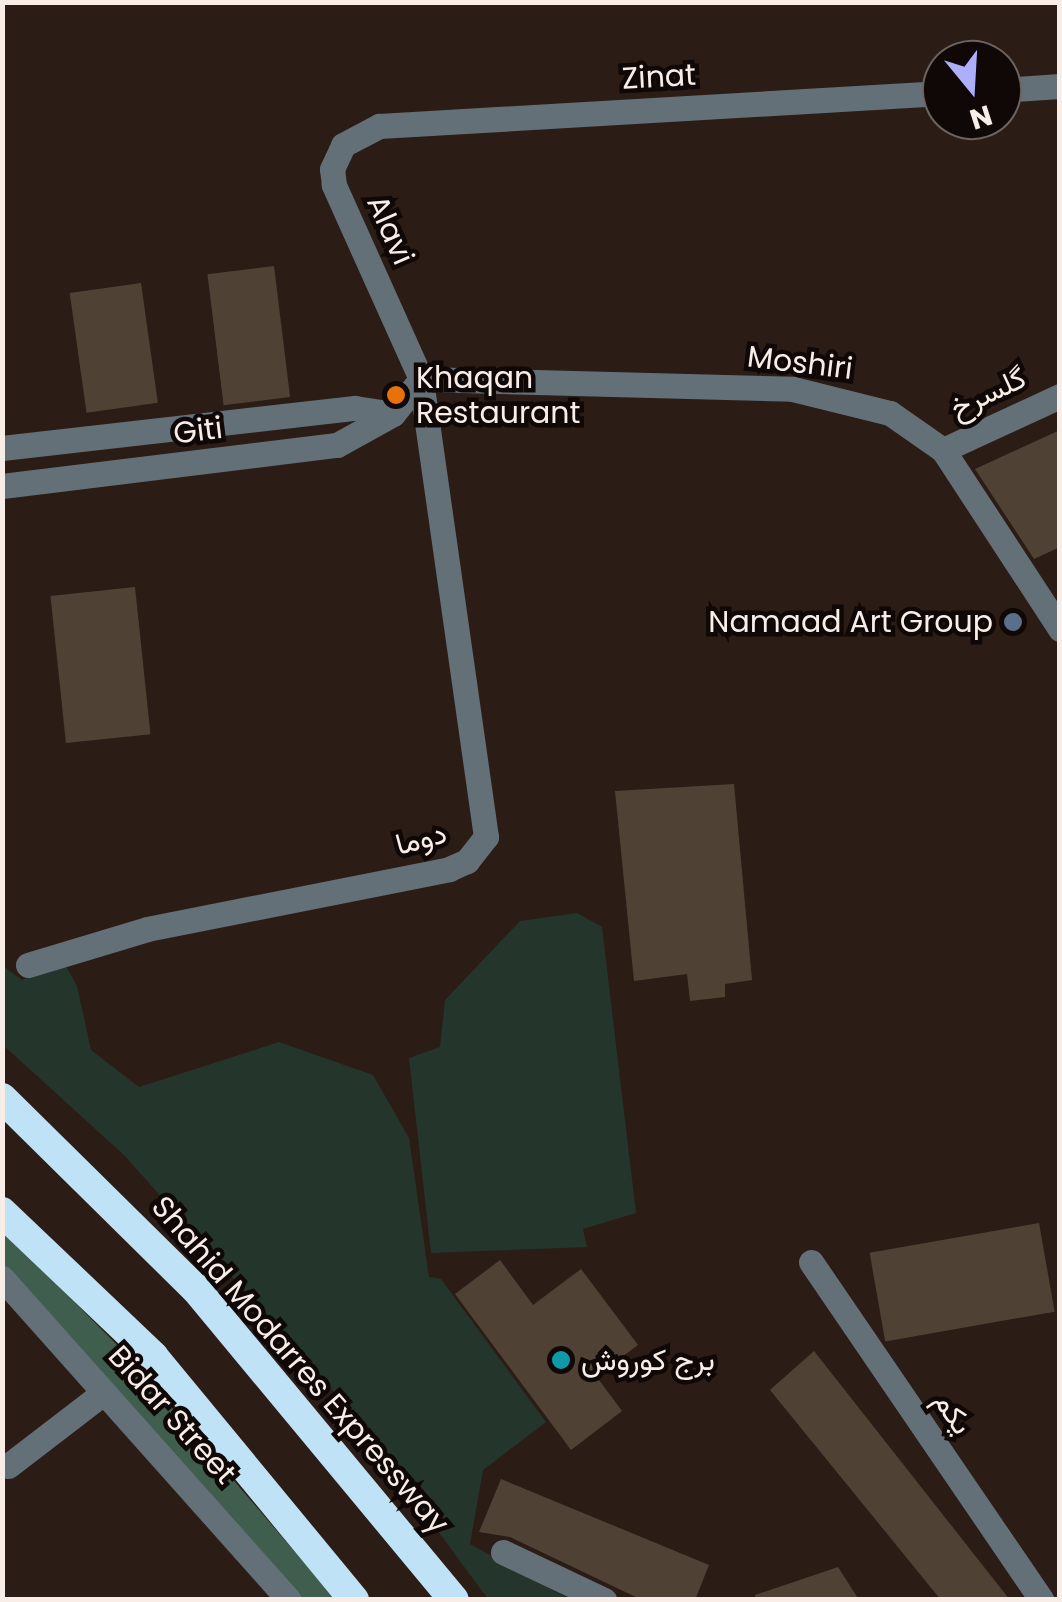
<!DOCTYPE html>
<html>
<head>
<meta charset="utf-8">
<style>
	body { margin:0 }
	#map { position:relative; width:1062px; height:1602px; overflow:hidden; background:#2c1c16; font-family:Poppins,Vazirmatn,sans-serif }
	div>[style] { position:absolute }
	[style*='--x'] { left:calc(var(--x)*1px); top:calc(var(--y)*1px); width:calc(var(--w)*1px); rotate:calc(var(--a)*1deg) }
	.green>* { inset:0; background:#24352c }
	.forest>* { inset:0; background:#405e4e }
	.building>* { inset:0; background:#4f4234; transform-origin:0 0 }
	.minor>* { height:25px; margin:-12.5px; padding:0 12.5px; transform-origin:12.5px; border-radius:12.5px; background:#637078 }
	.highway>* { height:30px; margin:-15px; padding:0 15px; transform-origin:15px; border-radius:15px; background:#c0e2f6 }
	.dots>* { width:28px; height:28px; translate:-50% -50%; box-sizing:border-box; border:5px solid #0f0806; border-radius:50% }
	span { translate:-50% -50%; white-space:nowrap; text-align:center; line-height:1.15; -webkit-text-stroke:9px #0f0806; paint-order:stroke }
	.street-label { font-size:30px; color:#f9ede8 }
	.poi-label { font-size:30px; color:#f9ede8 }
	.left { translate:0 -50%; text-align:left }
	.right { translate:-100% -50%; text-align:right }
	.frame { position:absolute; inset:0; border:5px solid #f9ede8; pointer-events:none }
	.north { position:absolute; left:922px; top:40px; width:100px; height:100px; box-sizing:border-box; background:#0f0806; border:2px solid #6d6460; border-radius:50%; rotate:162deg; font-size:28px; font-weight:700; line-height:40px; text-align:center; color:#f9ede8 }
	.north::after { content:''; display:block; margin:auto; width:35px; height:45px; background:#adaffb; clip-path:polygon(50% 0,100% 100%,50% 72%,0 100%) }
</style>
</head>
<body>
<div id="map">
	<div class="green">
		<div style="clip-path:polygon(577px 913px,602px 927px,636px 1213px,583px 1229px,587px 1247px,431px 1253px,409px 1058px,440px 1047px,445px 1000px,520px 921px)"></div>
		<div style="clip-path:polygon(64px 962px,77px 986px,91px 1050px,139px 1087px,279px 1042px,373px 1075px,409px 1138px,429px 1277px,441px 1279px,546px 1422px,483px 1470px,470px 1544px,569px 1599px,488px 1599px,342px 1401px,125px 1156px,3px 1045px,3px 966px,22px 980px)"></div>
	</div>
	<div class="forest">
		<div style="clip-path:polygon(2px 1229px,126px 1354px,335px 1599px,295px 1599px,3px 1270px)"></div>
	</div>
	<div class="building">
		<div style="left:274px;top:266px;width:132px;height:67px;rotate:83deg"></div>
		<div style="left:141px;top:283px;width:121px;height:72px;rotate:82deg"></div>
		<div style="clip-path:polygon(1060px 430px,1060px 547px,1034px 559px,975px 469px)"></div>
		<div style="left:135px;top:587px;width:148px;height:85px;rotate:84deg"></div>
		<div style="clip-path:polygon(734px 784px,752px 980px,725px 984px,725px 997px,690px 1001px,687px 974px,634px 981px,615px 791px)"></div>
		<div style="left:1039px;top:1223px;width:90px;height:172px;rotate:80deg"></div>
		<div style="clip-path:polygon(500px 1260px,533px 1305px,581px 1269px,638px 1345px,596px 1376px,622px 1411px,571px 1450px,455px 1294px)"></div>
		<div style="clip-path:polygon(814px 1351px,1010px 1600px,941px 1600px,770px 1390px)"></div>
		<div style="clip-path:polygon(501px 1479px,709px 1565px,695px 1600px,642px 1600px,510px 1537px,479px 1532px)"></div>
		<div style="clip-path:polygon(838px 1567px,859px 1600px,756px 1600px,755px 1595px)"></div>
	</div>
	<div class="minor">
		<div style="--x:1002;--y:90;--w:58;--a:-3.9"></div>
		<div style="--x:421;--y:379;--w:372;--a:1.5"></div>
		<div style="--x:793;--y:389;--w:100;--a:13.9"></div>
		<div style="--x:890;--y:413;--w:65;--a:34.9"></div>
		<div style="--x:943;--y:450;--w:214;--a:56.8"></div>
		<div style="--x:2;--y:448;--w:355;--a:-6.5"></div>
		<div style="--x:355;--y:408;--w:38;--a:9"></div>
		<div style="--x:943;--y:450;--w:129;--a:-24.8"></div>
		<div style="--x:2;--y:486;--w:337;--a:-7"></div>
		<div style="--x:337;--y:445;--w:64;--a:-29"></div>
		<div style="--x:393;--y:414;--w:45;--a:-51.3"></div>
		<div style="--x:28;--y:965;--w:124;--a:-16.8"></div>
		<div style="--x:147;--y:929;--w:308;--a:-11.2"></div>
		<div style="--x:449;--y:869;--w:20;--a:-24"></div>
		<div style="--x:467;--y:861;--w:31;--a:-52"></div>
		<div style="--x:486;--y:837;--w:463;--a:-98.1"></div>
		<div style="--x:421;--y:379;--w:213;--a:-114.2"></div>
		<div style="--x:334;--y:185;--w:16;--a:-97"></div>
		<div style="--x:332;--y:169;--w:26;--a:-65"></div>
		<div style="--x:343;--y:145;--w:41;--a:-27.8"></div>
		<div style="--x:379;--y:126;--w:564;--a:-3.35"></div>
		<div style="--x:811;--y:1262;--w:409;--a:55.7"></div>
		<div style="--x:2;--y:1278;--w:431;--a:48.3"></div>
		<div style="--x:8;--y:1466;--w:108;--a:-37.5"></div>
		<div style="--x:503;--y:1552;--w:112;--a:25.4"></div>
	</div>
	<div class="highway">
		<div style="--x:2;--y:1098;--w:271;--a:44.6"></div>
		<div style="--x:195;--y:1288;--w:405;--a:50.3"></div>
		<div style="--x:2;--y:1212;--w:209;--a:43.6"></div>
		<div style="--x:153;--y:1356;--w:316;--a:50.5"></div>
	</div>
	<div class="dots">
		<div style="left:396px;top:395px;background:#e8710a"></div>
		<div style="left:1013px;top:622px;background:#5c6f8a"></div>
		<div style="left:561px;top:1360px;background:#0f9aa8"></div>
	</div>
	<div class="street-label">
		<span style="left:659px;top:77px;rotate:-3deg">Zinat</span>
		<span style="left:390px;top:230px;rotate:66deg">Alavi</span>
		<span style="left:800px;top:363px;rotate:7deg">Moshiri</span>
		<span style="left:988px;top:393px;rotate:-25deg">گلسرخ</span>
		<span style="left:198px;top:431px;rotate:-7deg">Giti</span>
		<span style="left:421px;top:839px;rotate:-15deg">دوما</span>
		<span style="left:300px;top:1365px;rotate:49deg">Shahid Modarres Expressway</span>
		<span style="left:953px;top:1413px;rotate:56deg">یکم</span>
		<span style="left:172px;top:1415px;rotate:48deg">Bidar Street</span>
	</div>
	<div class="poi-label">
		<span class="left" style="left:416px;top:395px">Khaqan<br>Restaurant</span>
		<span class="right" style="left:993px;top:622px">Namaad Art Group</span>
		<span class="left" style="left:581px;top:1360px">برج کوروش</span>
	</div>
	<div class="frame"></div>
	<div class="north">N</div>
</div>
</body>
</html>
